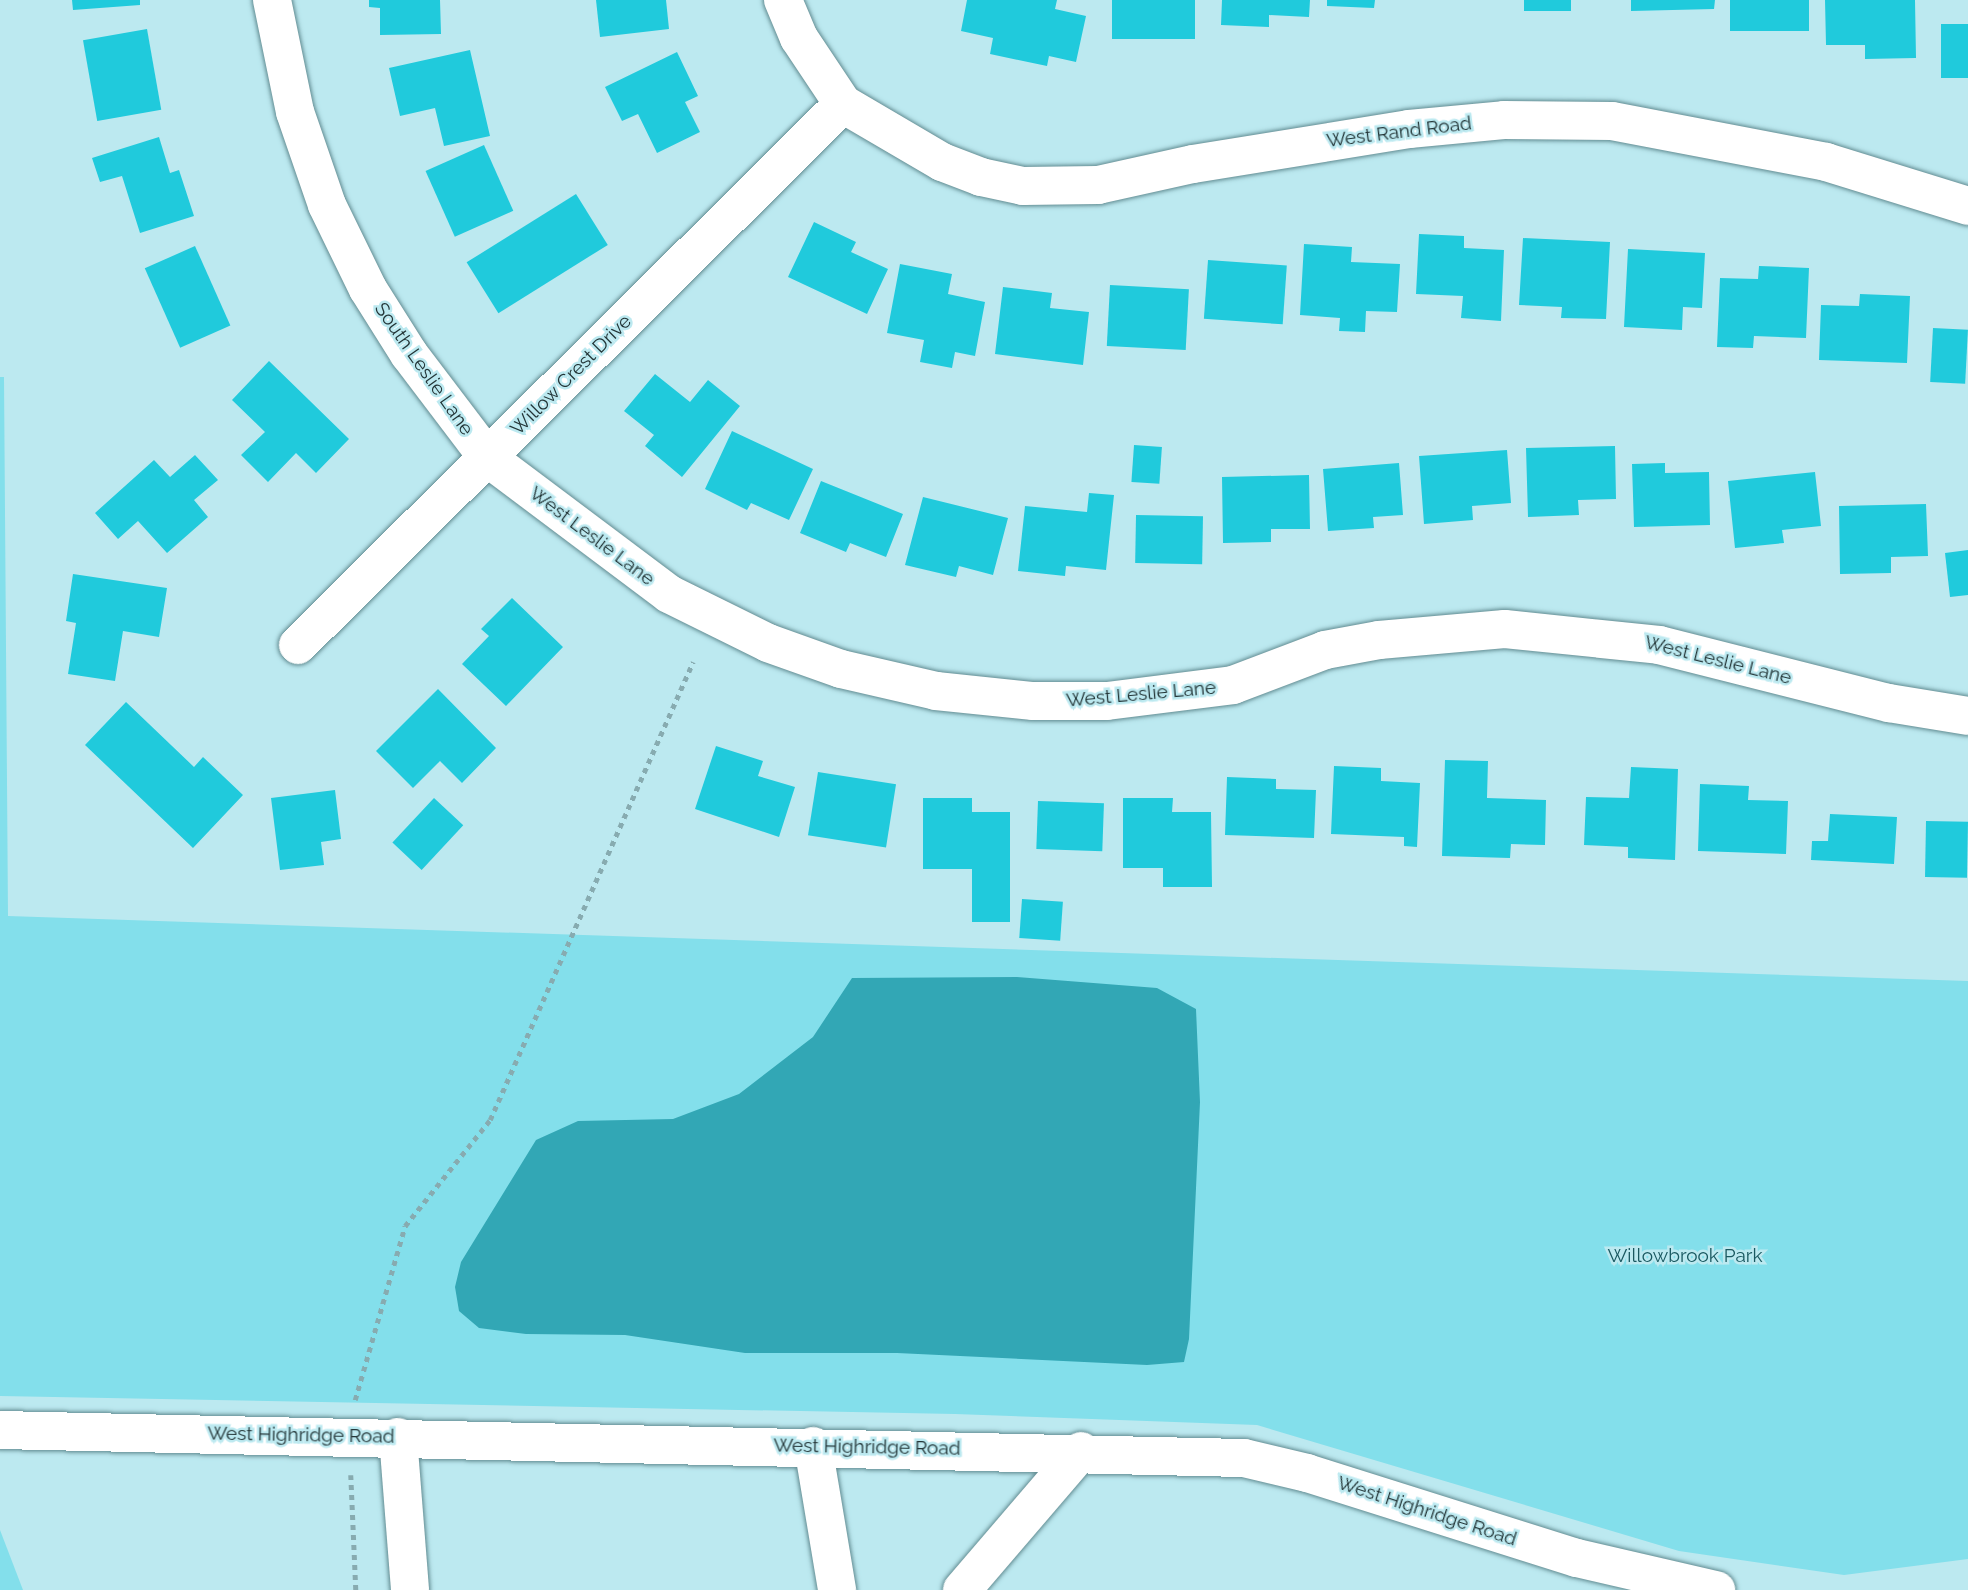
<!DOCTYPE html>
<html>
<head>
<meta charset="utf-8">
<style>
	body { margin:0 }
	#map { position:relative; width:1968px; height:1590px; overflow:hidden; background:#bce9f0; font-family:Raleway,sans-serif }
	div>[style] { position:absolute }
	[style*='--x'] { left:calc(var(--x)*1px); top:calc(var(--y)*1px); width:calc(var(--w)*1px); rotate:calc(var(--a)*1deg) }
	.green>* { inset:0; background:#83dfeb }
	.water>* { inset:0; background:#32a7b5 }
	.building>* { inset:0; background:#20cadc; transform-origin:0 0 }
	.path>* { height:4.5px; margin-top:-2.25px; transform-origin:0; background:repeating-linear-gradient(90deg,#87abb0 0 5px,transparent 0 10px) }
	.roads { filter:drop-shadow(0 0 2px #628c92) drop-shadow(0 0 2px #628c92) }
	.minor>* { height:38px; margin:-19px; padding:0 19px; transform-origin:19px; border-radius:19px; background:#fff }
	span { translate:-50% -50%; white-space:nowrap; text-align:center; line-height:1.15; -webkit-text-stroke:5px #bce9f0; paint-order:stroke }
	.street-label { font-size:19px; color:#233537 }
	.park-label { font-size:19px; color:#195860 }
</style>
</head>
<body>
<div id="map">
	<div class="green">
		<div style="clip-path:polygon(0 377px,4px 377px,8px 916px,1968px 981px,1968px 1559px,1844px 1575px,1679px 1551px,1257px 1425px,955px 1414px,0 1396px)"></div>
		<div style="clip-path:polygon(0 1530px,23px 1590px,0 1590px)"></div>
	</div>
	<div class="water">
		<div style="clip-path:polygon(1017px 977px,1157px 988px,1196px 1009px,1200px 1102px,1189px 1339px,1184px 1362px,1147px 1365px,897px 1353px,745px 1353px,625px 1335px,526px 1334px,479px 1328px,459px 1311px,455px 1287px,461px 1262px,536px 1140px,578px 1121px,673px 1119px,739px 1094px,813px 1037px,852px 978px)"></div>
	</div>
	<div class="building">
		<div style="clip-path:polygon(72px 0,140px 0,140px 5px,73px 10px)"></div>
		<div style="clip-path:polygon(369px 0,440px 0,441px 34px,380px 35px,380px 8px,369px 7px)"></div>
		<div style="clip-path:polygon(596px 0,666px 0,669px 29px,600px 37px)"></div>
		<div style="clip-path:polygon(967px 0,1057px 0,1055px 9px,1086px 16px,1076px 62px,1049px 56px,1047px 66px,990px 54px,993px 38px,961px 31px)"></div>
		<div style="left:1112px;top:0;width:83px;height:39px"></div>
		<div style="clip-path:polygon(1222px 0,1310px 0,1309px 17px,1269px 15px,1269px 27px,1221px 25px)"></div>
		<div style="clip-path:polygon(1327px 0,1375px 0,1374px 8px,1327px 6px)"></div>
		<div style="left:1524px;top:0;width:47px;height:11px"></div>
		<div style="clip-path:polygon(1631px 0,1715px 0,1714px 9px,1631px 11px)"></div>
		<div style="left:1730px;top:0;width:79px;height:31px"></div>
		<div style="clip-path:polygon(1825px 0,1915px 0,1916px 58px,1865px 59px,1865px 45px,1826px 45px)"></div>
		<div style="left:1941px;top:24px;width:27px;height:54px"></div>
		<div style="left:147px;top:29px;width:82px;height:65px;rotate:80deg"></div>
		<div style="clip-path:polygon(470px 50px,490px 136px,444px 146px,435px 108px,400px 116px,389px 68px)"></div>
		<div style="clip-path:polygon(677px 52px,698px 96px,685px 102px,700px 132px,657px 153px,638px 114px,622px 121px,605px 87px)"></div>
		<div style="clip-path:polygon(159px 137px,170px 173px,179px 170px,194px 216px,140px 233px,122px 176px,100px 182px,92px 158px)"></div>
		<div style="left:484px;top:145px;width:72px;height:64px;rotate:66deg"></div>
		<div style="left:576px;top:194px;width:60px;height:129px;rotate:58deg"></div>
		<div style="clip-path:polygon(814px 222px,856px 242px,851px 252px,888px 269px,867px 314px,788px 277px)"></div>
		<div style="clip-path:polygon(1419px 234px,1464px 236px,1464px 248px,1504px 250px,1501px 321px,1461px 318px,1463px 296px,1416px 294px)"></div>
		<div style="clip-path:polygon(1523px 238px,1610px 242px,1606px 319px,1561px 318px,1562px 307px,1519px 305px)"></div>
		<div style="clip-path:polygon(1304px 244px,1352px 247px,1351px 262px,1400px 264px,1397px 312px,1366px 311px,1365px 332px,1339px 331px,1340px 318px,1300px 315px)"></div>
		<div style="left:195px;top:246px;width:87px;height:55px;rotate:66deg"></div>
		<div style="clip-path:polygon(1628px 249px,1705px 253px,1702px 308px,1683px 307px,1682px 330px,1624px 327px)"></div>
		<div style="left:1208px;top:260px;width:79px;height:59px;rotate:4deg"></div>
		<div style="clip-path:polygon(900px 264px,952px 274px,948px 294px,985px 302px,975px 356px,955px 352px,952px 368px,920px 362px,924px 340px,887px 333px)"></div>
		<div style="clip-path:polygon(1759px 266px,1809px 268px,1806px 338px,1754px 336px,1753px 348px,1717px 347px,1720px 278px,1758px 279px)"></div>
		<div style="left:1110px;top:285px;width:79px;height:61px;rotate:3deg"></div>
		<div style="clip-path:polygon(1003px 287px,1052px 293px,1050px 308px,1089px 312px,1083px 365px,995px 354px)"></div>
		<div style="clip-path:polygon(1860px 294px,1910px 296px,1907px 363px,1819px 360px,1821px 305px,1859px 306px)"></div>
		<div style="left:1933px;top:328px;width:35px;height:54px;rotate:3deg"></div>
		<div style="clip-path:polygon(269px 361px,349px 439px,316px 473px,296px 453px,268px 482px,241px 455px,265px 432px,232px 400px)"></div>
		<div style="clip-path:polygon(655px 374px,690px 402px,708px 380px,740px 406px,682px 477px,645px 446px,654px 435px,624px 411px)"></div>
		<div style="clip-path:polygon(732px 431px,813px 469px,789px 520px,751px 503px,747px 510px,705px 489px)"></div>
		<div style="left:1134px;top:445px;width:28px;height:37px;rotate:4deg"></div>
		<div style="clip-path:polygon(1615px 446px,1616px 499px,1578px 500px,1579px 515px,1528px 517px,1526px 448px)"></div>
		<div style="clip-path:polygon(1507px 450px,1511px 503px,1472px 506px,1473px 520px,1424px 524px,1419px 456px)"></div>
		<div style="clip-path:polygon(195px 455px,218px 480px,194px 500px,208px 517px,167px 553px,138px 521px,118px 539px,95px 513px,154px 460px,170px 477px)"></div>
		<div style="clip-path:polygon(1399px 463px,1403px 515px,1373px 517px,1374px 528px,1328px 531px,1323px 469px)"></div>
		<div style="clip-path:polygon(1665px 463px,1665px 473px,1709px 472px,1710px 525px,1634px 527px,1632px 464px)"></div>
		<div style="clip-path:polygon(1815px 472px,1821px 526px,1782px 530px,1784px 543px,1735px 548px,1728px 481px)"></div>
		<div style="clip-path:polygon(1309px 475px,1310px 529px,1271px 529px,1271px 542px,1223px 543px,1222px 477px)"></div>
		<div style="clip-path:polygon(821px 481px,903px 514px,886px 557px,850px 543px,846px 552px,800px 533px)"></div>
		<div style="clip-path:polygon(1089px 493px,1114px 495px,1106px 570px,1066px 566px,1065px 576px,1018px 571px,1025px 506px,1087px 512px)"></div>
		<div style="clip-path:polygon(923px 497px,1008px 518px,993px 575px,959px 566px,956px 577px,905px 565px)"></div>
		<div style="clip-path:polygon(1926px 504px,1928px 556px,1891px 557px,1891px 573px,1840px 574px,1839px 506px)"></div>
		<div style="left:1136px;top:515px;width:67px;height:48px;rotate:1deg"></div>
		<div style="clip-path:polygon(1968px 550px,1968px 595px,1950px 597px,1945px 553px)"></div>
		<div style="clip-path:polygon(73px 574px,167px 588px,159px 637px,123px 631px,115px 681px,68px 674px,76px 623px,66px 621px)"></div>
		<div style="clip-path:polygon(512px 598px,563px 647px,506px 706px,462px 664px,489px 636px,481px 629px)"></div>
		<div style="clip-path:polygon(438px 689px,496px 748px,462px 783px,440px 761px,413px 788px,376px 751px)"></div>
		<div style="clip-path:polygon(126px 702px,194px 767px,203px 757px,243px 795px,193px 848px,85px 745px)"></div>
		<div style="clip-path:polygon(716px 746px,763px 761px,758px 776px,795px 787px,779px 837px,695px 809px)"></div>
		<div style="clip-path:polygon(1445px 760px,1488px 761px,1487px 798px,1546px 800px,1545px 845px,1511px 844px,1510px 858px,1442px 856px)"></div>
		<div style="clip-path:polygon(1334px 766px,1381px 768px,1381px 781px,1420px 783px,1417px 847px,1404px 846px,1404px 837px,1331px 834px)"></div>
		<div style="clip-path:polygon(1631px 767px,1678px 769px,1675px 860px,1628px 858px,1628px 847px,1584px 845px,1586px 797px,1629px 798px)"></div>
		<div style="left:818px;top:772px;width:79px;height:64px;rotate:9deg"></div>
		<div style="clip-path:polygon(1227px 777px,1276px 779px,1276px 789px,1316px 790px,1314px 838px,1225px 835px)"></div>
		<div style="clip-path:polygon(1700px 784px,1749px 786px,1748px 800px,1788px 801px,1786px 854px,1698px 851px)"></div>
		<div style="clip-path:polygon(335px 790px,341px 839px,321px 842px,324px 865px,280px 870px,271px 798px)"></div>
		<div style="left:434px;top:798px;width:40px;height:61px;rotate:43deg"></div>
		<div style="clip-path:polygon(923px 798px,972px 798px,972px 812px,1010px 812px,1010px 922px,972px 922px,972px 869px,923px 869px)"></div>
		<div style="clip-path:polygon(1123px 798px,1173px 798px,1172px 812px,1211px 812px,1212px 887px,1163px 887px,1163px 868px,1123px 868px)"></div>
		<div style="left:1038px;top:801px;width:66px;height:48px;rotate:2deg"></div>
		<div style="clip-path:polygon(1830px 814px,1897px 817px,1894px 864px,1811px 860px,1812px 841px,1828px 841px)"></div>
		<div style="left:1926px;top:821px;width:42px;height:56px;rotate:1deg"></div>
		<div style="left:1022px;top:899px;width:41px;height:39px;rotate:4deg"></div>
	</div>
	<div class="path">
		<div style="--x:355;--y:1400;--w:181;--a:-74"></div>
		<div style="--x:405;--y:1226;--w:136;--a:-51.3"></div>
		<div style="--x:490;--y:1120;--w:501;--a:-66.1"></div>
		<div style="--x:351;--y:1475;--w:115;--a:87.5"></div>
	</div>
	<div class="roads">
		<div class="minor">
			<div style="--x:272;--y:0;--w:114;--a:78.4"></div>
			<div style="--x:295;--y:112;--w:98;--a:71"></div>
			<div style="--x:327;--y:205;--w:93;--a:64"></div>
			<div style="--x:368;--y:289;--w:77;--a:57.8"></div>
			<div style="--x:409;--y:354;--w:131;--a:52.8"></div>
			<div style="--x:488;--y:458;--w:226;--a:36.9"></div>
			<div style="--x:669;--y:594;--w:110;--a:26.3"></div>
			<div style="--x:768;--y:643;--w:77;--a:19.6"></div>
			<div style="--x:841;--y:669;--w:98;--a:13"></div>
			<div style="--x:936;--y:691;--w:98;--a:5.9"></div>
			<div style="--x:1033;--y:701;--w:74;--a:0"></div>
			<div style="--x:1107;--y:701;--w:127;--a:-7.2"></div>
			<div style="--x:1233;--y:685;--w:98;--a:-20.8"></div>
			<div style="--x:1325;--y:650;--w:55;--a:-10.5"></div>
			<div style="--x:1379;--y:640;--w:126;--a:-5"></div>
			<div style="--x:1505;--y:629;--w:155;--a:5.9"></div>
			<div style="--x:1659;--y:645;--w:237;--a:14.2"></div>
			<div style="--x:1889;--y:703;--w:80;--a:9.3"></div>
			<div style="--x:783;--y:0;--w:41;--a:67.2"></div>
			<div style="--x:799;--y:38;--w:79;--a:56.3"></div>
			<div style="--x:843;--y:104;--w:115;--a:30.4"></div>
			<div style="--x:942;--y:162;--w:42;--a:21"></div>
			<div style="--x:981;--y:177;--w:43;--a:12.1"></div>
			<div style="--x:1023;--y:186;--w:75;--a:-0.8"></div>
			<div style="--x:1098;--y:185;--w:97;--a:-12.5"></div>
			<div style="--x:1193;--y:164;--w:219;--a:-9.2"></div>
			<div style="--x:1409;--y:129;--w:95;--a:-5.4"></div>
			<div style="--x:1504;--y:120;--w:108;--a:0.5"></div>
			<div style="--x:1612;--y:121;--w:218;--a:10.8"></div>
			<div style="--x:1826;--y:162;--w:149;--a:17.2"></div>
			<div style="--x:298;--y:645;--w:768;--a:-44.79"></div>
			<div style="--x:0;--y:1430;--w:1244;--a:1.29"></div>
			<div style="--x:1244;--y:1458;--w:65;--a:13.4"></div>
			<div style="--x:1307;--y:1473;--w:283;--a:17.5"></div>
			<div style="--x:1577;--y:1558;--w:143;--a:13"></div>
			<div style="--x:398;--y:1437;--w:153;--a:85.5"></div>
			<div style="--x:813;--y:1446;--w:146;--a:80.5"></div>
			<div style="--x:962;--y:1590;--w:183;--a:-49.4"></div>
		</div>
	</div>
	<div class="street-label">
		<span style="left:1399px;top:132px;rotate:-7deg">West Rand Road</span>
		<span style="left:424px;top:369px;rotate:55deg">South Leslie Lane</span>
		<span style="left:571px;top:375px;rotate:-45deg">Willow Crest Drive</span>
		<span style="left:592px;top:536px;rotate:37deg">West Leslie Lane</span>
		<span style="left:1718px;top:660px;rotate:14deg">West Leslie Lane</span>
		<span style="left:1141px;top:694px;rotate:-5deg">West Leslie Lane</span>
		<span style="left:301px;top:1435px;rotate:1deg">West Highridge Road</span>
		<span style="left:867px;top:1447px;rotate:1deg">West Highridge Road</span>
		<span style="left:1427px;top:1511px;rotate:18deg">West Highridge Road</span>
	</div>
	<div class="park-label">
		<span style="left:1685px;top:1256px">Willowbrook Park</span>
	</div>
</div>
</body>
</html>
